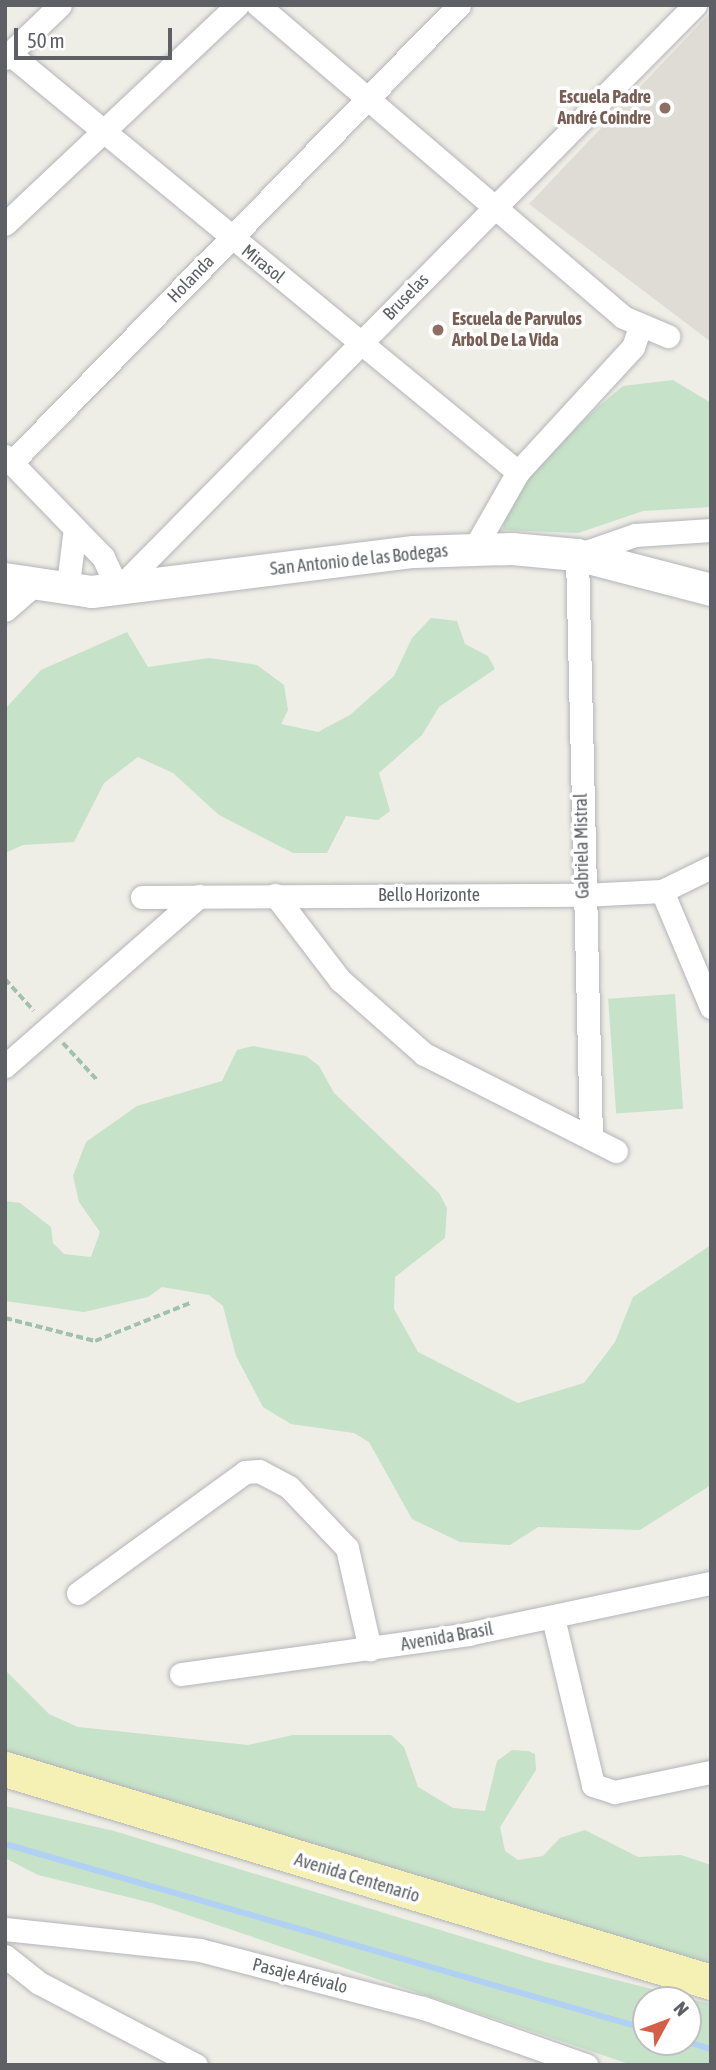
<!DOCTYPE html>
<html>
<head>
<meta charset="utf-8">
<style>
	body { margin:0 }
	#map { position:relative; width:716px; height:2070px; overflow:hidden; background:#eeede6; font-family:"Asap Condensed",sans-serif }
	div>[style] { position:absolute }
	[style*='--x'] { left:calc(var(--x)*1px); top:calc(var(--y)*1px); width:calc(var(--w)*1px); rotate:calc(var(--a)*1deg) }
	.education>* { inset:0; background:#dedcd5 }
	.green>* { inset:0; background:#c6e2c8; transform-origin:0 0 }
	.stream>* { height:6px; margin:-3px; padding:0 3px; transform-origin:3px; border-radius:3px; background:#b0d1f4 }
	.path>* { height:3.5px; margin-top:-1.75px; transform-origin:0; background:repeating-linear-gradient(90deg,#a0c2ad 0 7px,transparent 0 10.5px) }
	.roads { filter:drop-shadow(0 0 2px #b3b5b9) drop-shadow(0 0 2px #b3b5b9) }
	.street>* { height:23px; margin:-11.5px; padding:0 11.5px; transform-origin:11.5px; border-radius:11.5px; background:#fff }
	.secondary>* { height:32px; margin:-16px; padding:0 16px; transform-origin:16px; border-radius:16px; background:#fff }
	.primary>* { height:35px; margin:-17.5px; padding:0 17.5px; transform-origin:17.5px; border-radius:17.5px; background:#f5f0b4 }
	.dots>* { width:19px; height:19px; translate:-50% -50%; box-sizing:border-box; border:4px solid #fff; border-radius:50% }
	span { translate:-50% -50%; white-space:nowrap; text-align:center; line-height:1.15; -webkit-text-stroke:7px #fff; paint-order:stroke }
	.education-label { font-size:18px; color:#785e54; font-weight:700 }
	.right { translate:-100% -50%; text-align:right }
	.left { translate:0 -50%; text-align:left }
	.street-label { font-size:18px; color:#5e6065 }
	.frame { position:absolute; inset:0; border:7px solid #5e6065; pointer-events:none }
	.north { position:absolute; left:632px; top:1986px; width:70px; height:70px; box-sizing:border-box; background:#fff; border:2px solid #bfbfc1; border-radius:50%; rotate:49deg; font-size:19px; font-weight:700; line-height:28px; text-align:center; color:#5e6065 }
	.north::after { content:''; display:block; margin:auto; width:24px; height:32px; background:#d45e47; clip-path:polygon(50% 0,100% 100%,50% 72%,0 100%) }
	.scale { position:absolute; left:14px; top:28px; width:158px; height:32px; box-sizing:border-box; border:4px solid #5e6065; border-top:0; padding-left:9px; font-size:21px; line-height:24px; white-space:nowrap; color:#5e6065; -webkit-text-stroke:5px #fff; paint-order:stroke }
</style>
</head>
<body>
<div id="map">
	<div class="education">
		<div style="clip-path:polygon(711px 12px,711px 342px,529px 204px)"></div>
	</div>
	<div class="green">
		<div style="clip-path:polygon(673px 380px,711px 403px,711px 507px,643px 511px,578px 533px,503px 530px,505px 513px,542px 459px,598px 407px,623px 386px)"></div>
		<div style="clip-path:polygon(431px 618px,457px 621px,465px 644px,488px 656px,495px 669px,439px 707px,422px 735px,379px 773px,390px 811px,378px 820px,346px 816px,327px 853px,293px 853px,219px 815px,173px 773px,138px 757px,104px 783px,74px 842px,23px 845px,5px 853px,5px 709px,41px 670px,127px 632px,148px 667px,209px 658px,257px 665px,284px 685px,288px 710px,281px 724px,318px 732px,350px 715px,394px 676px,412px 638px)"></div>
		<div style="left:675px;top:994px;width:115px;height:67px;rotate:86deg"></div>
		<div style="clip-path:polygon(253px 1046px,306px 1056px,319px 1066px,334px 1093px,439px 1193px,447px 1208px,445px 1238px,395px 1277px,394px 1309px,418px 1352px,518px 1403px,584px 1383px,615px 1342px,633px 1297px,711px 1245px,711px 1485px,640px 1530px,538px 1527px,510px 1545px,460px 1542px,412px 1519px,369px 1442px,354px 1433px,291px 1424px,263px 1407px,236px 1356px,223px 1306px,209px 1295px,162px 1287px,148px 1297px,84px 1312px,5px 1301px,5px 1201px,20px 1203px,51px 1227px,53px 1243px,64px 1254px,91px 1257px,100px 1232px,79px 1202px,73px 1176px,86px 1142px,137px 1106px,222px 1081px,237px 1050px)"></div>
		<div style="clip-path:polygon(5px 1670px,49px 1714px,78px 1727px,248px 1745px,293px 1735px,391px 1735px,404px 1747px,418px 1787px,453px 1808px,485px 1811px,497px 1761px,512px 1750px,528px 1751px,535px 1754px,536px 1770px,500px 1827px,505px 1851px,518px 1860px,543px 1856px,560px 1838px,585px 1830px,638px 1857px,681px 1855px,711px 1865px,711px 1966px,5px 1753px)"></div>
		<div style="clip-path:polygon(evenodd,5px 1806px,114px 1831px,545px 1962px,711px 2004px,711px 2065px,632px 2065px,152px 1903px,38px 1875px,5px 1858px,5px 1806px,688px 2000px,688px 2042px,646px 2042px,646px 2000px,688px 2000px)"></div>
	</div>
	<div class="stream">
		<div style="--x:5;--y:1844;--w:667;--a:16.1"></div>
		<div style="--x:688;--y:2042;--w:24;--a:17"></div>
	</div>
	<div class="path">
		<div style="--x:5;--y:979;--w:43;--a:47.8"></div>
		<div style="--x:63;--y:1043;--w:50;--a:47.4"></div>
		<div style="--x:5;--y:1318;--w:93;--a:14.3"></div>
		<div style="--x:95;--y:1341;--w:102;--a:-21.8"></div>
	</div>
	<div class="roads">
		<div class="street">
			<div style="--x:258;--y:5;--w:480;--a:40.5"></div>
			<div style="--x:623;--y:317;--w:49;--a:22.9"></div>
			<div style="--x:10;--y:54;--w:658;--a:39.45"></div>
			<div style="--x:5;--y:58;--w:76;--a:-43.9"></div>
			<div style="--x:5;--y:224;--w:319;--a:-43.3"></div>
			<div style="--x:5;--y:456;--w:141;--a:45.9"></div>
			<div style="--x:103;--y:557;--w:35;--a:65"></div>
			<div style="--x:12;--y:462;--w:639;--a:-45.63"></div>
			<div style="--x:474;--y:549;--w:89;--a:-60.3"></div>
			<div style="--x:518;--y:472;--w:170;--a:-47.4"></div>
			<div style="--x:633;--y:347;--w:21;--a:-71"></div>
			<div style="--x:118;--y:589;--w:821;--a:-45.35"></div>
			<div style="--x:67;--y:592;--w:64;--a:-82.9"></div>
			<div style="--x:5;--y:610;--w:35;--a:-41"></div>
			<div style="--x:662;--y:891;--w:126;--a:67.1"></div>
			<div style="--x:275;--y:895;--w:107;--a:52.6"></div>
			<div style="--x:340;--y:980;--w:112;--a:41.4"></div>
			<div style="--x:424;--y:1054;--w:215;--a:26.8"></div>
			<div style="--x:142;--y:897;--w:441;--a:-0.3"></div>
			<div style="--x:583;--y:895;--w:79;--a:-2.9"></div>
			<div style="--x:662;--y:891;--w:55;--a:-26.1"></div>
			<div style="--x:5;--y:1066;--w:258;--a:-41.2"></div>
			<div style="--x:591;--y:1137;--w:582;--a:-91.38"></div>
			<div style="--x:577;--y:555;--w:61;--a:-19"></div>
			<div style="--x:635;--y:535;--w:76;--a:-3.8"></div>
			<div style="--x:78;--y:1593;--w:206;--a:-35.9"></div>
			<div style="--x:245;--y:1472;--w:14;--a:-4"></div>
			<div style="--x:259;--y:1471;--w:34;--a:28"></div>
			<div style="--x:289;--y:1487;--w:84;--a:46.4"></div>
			<div style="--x:347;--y:1548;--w:104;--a:77.2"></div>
			<div style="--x:553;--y:1618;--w:172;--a:76.5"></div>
			<div style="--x:593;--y:1785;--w:23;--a:18"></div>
			<div style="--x:615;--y:1792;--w:98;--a:-11.8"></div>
			<div style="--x:181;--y:1674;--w:290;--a:-7.9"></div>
			<div style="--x:468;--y:1634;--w:248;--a:-11.9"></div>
			<div style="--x:5;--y:1929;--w:196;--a:6.1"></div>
			<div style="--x:200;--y:1950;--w:230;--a:14.6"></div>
			<div style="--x:423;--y:2008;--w:173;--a:19.3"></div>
			<div style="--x:5;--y:1956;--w:43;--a:38.5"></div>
			<div style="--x:39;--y:1983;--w:177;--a:27.6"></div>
		</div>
		<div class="secondary">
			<div style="--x:5;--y:579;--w:88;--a:8.5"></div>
			<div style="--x:92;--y:592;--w:324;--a:-7.1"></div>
			<div style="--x:414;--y:552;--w:98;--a:-1.8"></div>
			<div style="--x:512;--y:549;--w:65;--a:5.3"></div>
			<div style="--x:577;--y:555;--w:138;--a:14.6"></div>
		</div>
		<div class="primary">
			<div style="--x:5;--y:1769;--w:737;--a:16.79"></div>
		</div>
	</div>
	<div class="dots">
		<div style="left:665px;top:108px;background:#8d6e63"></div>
		<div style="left:438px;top:330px;background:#8d6e63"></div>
	</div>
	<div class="education-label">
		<span class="right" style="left:651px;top:108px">Escuela Padre<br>André Coindre</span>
		<span class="left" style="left:452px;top:330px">Escuela de Parvulos<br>Arbol De La Vida</span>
	</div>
	<div class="street-label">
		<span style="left:263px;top:264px;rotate:39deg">Mirasol</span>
		<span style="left:191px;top:279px;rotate:-46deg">Holanda</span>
		<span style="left:406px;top:297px;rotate:-46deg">Bruselas</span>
		<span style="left:359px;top:560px;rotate:-6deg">San Antonio de las Bodegas</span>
		<span style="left:582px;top:846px;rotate:-91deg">Gabriela Mistral</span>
		<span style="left:429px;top:895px">Bello Horizonte</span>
		<span style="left:447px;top:1637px;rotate:-10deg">Avenida Brasil</span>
		<span style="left:357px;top:1878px;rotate:17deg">Avenida Centenario</span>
		<span style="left:300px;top:1976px;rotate:14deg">Pasaje Arévalo</span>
	</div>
	<div class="frame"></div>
	<div class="north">N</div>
	<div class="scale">50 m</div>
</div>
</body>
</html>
